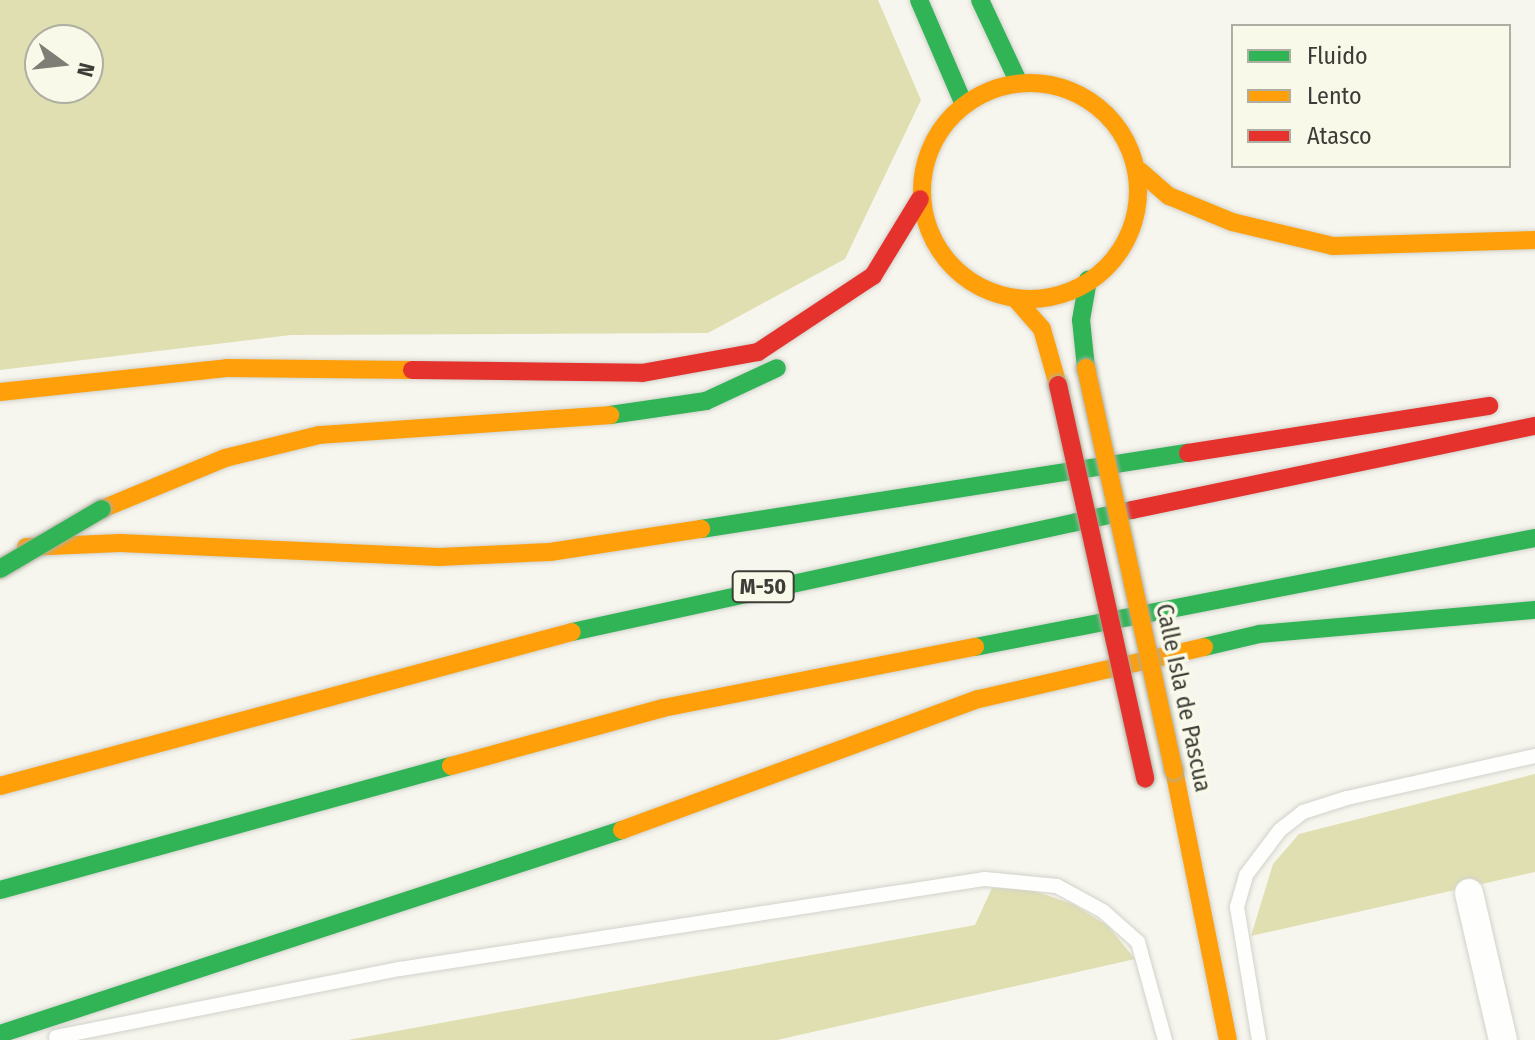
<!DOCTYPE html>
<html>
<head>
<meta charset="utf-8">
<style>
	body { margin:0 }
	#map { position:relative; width:1535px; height:1040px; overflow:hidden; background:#f6f6ee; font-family:"Fira Sans Condensed",sans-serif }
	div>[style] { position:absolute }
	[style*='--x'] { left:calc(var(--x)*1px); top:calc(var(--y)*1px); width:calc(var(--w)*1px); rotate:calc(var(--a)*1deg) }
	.green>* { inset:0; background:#e0dfb2 }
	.roads { filter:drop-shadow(0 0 2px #d2d2cc) drop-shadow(0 0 2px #d2d2cc) }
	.lane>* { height:14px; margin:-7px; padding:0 7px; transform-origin:7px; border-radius:7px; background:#fefefc }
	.street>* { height:28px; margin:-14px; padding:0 14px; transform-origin:14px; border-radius:14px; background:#fefefc }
	.fast>* { height:18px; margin:-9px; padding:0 9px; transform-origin:9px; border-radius:9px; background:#30b455 }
	.slow>* { height:18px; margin:-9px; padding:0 9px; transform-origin:9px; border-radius:9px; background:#ff9f0a }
	.slow>.ring { margin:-9px; padding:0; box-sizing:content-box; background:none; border:18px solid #ff9f0a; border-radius:50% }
	.jam>* { height:18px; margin:-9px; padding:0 9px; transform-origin:9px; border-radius:9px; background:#e5322d }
	.bridges { filter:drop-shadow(0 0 2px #aeaea0) drop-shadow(0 0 2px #aeaea0) }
	.fast-bridge>* { height:18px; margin:-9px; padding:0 9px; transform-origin:9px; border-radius:9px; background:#30b455 }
	.slow-bridge>* { height:18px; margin:-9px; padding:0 9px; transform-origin:9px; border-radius:9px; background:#ff9f0a }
	.jam-bridge>* { height:18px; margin:-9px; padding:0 9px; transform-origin:9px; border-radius:9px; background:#e5322d }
	span { translate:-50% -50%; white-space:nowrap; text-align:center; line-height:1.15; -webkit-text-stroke:7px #f9f9ea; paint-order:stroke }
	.shield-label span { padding:2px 6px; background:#f9f9ea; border:2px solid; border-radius:6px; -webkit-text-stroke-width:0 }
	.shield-label { font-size:22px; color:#3d3d37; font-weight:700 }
	.street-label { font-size:24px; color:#3d3d37 }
	.legend { position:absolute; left:1231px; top:24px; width:280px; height:144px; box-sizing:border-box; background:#f9f9ea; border:2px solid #aeaea2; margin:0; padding:10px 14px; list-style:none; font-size:24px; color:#3d3d37 }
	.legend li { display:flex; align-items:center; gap:16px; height:40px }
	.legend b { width:40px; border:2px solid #aeaea2 }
	.north { position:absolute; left:24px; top:24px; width:80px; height:80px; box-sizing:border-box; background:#f9f9ea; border:2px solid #aeaea2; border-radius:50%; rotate:105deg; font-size:22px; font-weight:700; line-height:32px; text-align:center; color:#3d3d37 }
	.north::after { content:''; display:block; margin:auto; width:28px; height:36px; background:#7e7e77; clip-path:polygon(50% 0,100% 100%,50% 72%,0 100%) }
</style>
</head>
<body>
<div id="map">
	<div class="green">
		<div style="clip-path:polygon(evenodd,0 0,878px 0,921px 100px,845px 259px,708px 333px,291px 335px,0 370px,0 0,40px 40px,88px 40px,88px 88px,40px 88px,40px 40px)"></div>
		<div style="clip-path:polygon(1535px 774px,1535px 872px,1251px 936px,1273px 864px,1299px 834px)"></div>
		<div style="clip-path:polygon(992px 888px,1028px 889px,1073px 904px,1108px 926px,1135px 959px,777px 1040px,348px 1040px,975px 925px)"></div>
	</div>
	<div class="roads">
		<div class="lane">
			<div style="--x:56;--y:1037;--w:351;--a:-11.2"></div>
			<div style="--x:400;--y:969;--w:592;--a:-8.75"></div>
			<div style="--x:985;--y:879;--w:72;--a:5.6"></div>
			<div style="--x:1057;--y:886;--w:52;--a:28.5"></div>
			<div style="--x:1103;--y:911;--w:47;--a:41.5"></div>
			<div style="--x:1138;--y:942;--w:102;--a:74.6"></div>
			<div style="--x:1259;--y:1040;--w:135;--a:-99.4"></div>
			<div style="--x:1237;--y:907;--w:33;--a:-74"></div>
			<div style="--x:1246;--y:875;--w:56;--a:-52.9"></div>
			<div style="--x:1280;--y:830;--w:29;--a:-38"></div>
			<div style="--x:1303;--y:812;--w:46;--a:-17.7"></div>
			<div style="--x:1347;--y:798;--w:193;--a:-12.6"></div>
		</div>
		<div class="street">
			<div style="--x:1469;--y:893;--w:151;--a:77"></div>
		</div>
		<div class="fast">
			<div style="--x:919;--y:0;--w:111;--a:66.7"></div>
			<div style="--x:980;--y:0;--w:89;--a:64.9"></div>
			<div style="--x:1086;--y:368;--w:48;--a:-95.9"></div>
			<div style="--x:1081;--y:320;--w:41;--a:-80.1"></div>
			<div style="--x:610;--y:415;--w:97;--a:-8.3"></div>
			<div style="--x:706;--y:401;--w:78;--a:-24.9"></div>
			<div style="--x:701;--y:529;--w:493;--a:-8.9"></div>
			<div style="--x:572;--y:632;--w:573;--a:-12.29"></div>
			<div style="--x:975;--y:647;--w:571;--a:-11.01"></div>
			<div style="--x:1204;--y:647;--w:57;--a:-13.3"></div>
			<div style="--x:1259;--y:634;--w:277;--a:-5"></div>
			<div style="--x:0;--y:890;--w:468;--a:-15.4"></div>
			<div style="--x:0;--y:1034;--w:655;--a:-18.16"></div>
		</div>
		<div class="slow">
			<div class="ring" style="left:922px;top:83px;width:198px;height:198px"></div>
			<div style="--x:1140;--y:171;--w:38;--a:41"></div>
			<div style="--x:1169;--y:196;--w:68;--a:22.4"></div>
			<div style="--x:1232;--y:222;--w:104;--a:13.4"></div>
			<div style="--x:1333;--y:246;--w:202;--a:-1.7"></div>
			<div style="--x:1015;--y:298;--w:41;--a:48.9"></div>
			<div style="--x:1042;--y:329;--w:58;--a:74.1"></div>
			<div style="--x:0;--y:392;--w:228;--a:-6"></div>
			<div style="--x:227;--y:368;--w:185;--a:0.6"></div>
			<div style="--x:102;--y:509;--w:133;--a:-22.5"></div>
			<div style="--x:225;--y:458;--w:97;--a:-13.7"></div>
			<div style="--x:319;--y:435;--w:292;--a:-3.9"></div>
			<div style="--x:26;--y:547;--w:94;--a:-2.4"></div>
			<div style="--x:120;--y:543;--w:319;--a:2.5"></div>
			<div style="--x:439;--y:557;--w:111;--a:-2.6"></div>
			<div style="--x:550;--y:552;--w:153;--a:-8.7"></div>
			<div style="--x:451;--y:766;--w:220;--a:-15.3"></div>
			<div style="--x:663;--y:708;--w:318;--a:-11.1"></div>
			<div style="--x:1174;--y:770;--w:275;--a:78.7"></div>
			<div style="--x:0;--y:786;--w:592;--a:-15.07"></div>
			<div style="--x:622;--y:830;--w:380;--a:-20.2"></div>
			<div style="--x:979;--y:699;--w:231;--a:-13"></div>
		</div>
		<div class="jam">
			<div style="--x:412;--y:370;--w:230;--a:0.7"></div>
			<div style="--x:642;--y:373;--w:118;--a:-10.3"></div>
			<div style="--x:758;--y:352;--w:138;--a:-33.5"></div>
			<div style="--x:873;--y:276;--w:90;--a:-58.6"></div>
			<div style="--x:1188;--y:453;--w:305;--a:-8.9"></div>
			<div style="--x:1132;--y:510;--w:412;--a:-11.8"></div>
		</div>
	</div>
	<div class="bridges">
		<div class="fast-bridge">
			<div style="--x:0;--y:569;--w:118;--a:-30.5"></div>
		</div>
		<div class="slow-bridge">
			<div style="--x:1086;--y:368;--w:412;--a:77.7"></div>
		</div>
		<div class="jam-bridge">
			<div style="--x:1058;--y:385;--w:403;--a:77.5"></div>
		</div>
	</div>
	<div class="shield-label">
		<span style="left:763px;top:587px">M-50</span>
	</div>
	<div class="street-label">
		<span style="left:1183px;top:698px;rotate:78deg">Calle Isla de Pascua</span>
	</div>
	<ul class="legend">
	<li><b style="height:10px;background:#30b455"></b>Fluido</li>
	<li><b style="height:10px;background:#ff9f0a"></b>Lento</li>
	<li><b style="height:10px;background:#e5322d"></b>Atasco</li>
	</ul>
	<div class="north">N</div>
</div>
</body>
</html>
